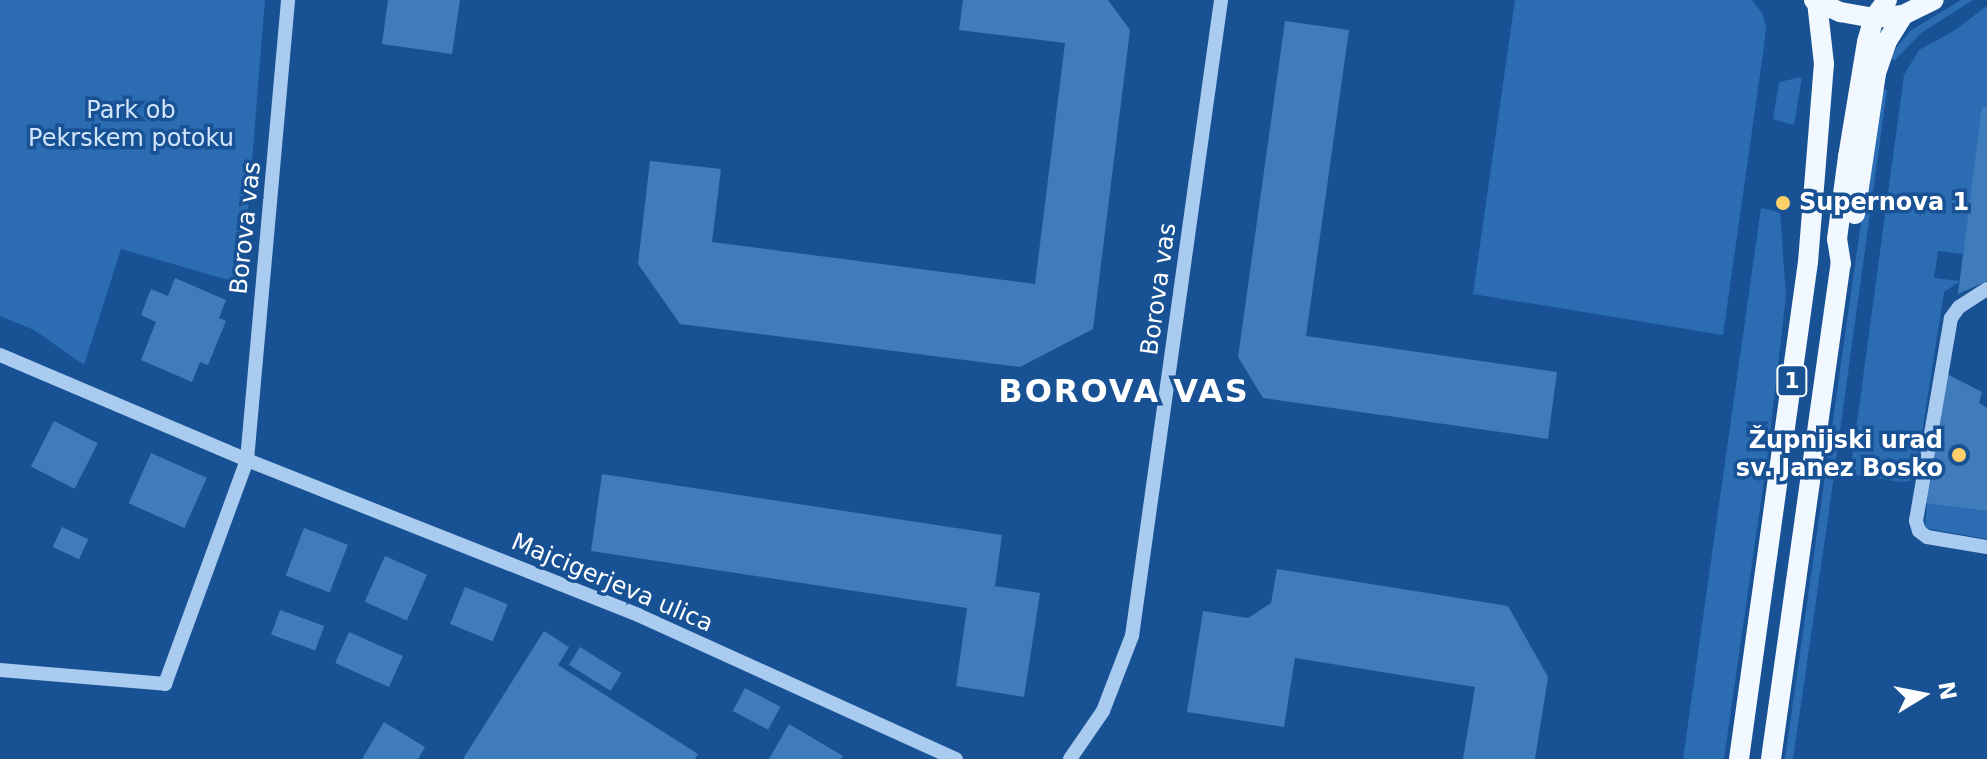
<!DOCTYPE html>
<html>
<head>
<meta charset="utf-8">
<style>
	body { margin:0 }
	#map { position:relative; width:1987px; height:759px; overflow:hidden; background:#185295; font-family:"DejaVu Sans",sans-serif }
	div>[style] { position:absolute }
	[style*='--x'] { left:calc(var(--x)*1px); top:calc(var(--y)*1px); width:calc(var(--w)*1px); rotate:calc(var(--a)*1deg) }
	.green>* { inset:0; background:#2b6cb3 }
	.building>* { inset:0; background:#407bbc; transform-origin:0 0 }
	.minor>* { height:14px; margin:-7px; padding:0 7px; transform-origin:7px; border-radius:7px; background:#a9cbf0 }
	.major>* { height:20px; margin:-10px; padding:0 10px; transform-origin:10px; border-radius:10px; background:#f2f8ff }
	.dots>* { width:22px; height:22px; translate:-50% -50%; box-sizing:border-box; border:4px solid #185295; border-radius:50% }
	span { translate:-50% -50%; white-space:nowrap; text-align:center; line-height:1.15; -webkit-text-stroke:7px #185295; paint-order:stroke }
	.shield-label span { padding:2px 6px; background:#185295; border:2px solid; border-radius:6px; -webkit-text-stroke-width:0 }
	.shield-label { font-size:22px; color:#fff; font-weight:700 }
	.park-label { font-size:24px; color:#d0e5fc }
	.poi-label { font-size:24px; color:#fff; font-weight:700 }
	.left { translate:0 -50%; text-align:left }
	.right { translate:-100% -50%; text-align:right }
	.street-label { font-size:24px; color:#fff }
	.district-label { font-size:32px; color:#fff; font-weight:700; letter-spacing:2px }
	.north { position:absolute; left:1883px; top:655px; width:80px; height:80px; -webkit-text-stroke:6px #185295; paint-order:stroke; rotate:80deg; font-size:22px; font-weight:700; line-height:32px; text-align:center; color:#fff }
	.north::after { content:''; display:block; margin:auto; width:28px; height:36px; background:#fff; clip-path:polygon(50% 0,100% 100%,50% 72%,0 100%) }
</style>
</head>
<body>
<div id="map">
	<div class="green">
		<div style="clip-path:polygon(0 0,265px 0,242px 284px,121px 249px,84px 365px,34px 330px,0 316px)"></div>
		<div style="clip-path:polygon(1515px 0,1752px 0,1762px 13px,1766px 26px,1764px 46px,1723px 335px,1473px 294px)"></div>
		<div style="clip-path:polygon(1961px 0,1973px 0,1921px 33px,1895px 60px,1888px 58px,1910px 31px)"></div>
		<div style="clip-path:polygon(1987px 6px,1987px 107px,1983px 106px,1963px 254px,1938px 251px,1934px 278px,1960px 281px,1944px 292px,1916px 471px,1910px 481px,1902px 482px,1850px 474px,1904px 75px,1919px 50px,1952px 32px)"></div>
		<div style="clip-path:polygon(1802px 77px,1794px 125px,1773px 119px,1779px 82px)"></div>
		<div style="clip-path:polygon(1880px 88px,1887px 90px,1828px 518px,1793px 759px,1785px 759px)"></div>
		<div style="clip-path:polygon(1761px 208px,1780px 212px,1786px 296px,1767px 459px,1724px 759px,1683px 759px)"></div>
		<div style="clip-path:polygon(1927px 503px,1987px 511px,1987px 539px,1925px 528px)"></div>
	</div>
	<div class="building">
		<div style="clip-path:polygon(388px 0,460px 0,452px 54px,382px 44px)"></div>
		<div style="clip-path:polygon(963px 0,1108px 0,1130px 30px,1093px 329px,1020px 367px,680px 324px,638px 264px,650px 161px,721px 169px,712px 242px,1035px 284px,1065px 43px,959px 30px)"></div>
		<div style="clip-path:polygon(1285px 21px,1349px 30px,1306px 336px,1557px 372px,1548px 439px,1263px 398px,1238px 357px)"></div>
		<div style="clip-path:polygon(1982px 106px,1987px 107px,1987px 281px,1958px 294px)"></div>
		<div style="clip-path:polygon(175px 278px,226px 300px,219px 318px,226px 321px,208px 365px,200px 362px,192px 382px,141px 360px,156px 322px,141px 315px,151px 289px,168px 296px)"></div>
		<div style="clip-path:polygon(1945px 373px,1982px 392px,1979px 403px,1987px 408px,1987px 511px,1924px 503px)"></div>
		<div style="left:54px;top:421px;width:49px;height:51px;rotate:27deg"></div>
		<div style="left:151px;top:453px;width:61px;height:55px;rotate:24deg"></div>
		<div style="clip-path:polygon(602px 474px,1002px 535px,995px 586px,1040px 593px,1024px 697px,956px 686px,967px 608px,591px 551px)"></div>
		<div style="left:62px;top:527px;width:29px;height:22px;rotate:25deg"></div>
		<div style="left:304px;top:528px;width:47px;height:51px;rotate:21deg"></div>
		<div style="left:385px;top:556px;width:46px;height:50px;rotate:24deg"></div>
		<div style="clip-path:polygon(1277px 569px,1508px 606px,1548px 677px,1535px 759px,1463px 759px,1475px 687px,1295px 658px,1284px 727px,1187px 712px,1203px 611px,1248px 618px,1271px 603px)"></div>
		<div style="left:465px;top:587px;width:46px;height:40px;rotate:22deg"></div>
		<div style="left:280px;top:610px;width:47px;height:26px;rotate:20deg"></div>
		<div style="clip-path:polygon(544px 631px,569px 647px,558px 665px,698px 754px,695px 759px,463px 759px)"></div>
		<div style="left:349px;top:632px;width:59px;height:34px;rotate:24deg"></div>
		<div style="left:580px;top:647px;width:49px;height:21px;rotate:32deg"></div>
		<div style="left:745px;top:688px;width:40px;height:26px;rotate:28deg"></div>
		<div style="clip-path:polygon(384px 722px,425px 747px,418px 759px,362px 759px)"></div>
		<div style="clip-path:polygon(789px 724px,843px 756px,841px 759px,769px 759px)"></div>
	</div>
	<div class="minor">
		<div style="--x:1987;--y:289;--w:33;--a:147"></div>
		<div style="--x:1959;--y:307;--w:14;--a:126"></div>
		<div style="--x:1951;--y:318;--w:206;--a:99.8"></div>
		<div style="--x:1916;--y:521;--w:10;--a:73"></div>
		<div style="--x:1919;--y:531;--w:10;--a:37"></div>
		<div style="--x:1927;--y:537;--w:61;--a:9.5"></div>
		<div style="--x:0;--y:355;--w:268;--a:23"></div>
		<div style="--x:247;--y:460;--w:421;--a:21.6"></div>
		<div style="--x:638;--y:615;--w:349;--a:24.4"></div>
		<div style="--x:0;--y:670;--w:166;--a:4.8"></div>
		<div style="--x:165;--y:684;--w:239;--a:-69.9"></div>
		<div style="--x:247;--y:460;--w:462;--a:-84.9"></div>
		<div style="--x:1070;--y:759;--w:58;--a:-55.5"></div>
		<div style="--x:1103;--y:711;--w:80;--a:-68.9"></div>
		<div style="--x:1132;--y:636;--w:642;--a:-82.03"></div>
	</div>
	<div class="major">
		<div style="--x:1814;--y:0;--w:29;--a:25"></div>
		<div style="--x:1840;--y:12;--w:35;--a:10"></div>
		<div style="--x:1874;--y:18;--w:29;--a:-6"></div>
		<div style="--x:1903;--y:15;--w:34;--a:-26"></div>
		<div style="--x:1855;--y:214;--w:143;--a:-81.5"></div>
		<div style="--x:1876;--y:73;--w:34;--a:-71"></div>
		<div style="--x:1887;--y:41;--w:31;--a:-58"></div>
		<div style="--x:1739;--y:759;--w:502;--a:-82.1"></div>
		<div style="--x:1808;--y:262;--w:199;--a:-85.4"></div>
		<div style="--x:1824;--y:64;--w:62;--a:-96.4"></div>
		<div style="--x:1771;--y:759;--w:500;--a:-82"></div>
		<div style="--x:1841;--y:264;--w:25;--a:-99"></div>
		<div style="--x:1837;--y:239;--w:83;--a:-82.4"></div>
		<div style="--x:1848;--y:157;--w:117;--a:-80.6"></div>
		<div style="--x:1867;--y:42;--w:25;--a:-74"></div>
		<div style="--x:1874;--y:18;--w:22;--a:-54"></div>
	</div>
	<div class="dots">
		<div style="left:1783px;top:203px;background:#ffcf68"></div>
		<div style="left:1959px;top:455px;background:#ffcf68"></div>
	</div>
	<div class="shield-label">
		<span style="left:1792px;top:381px">1</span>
	</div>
	<div class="park-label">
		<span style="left:131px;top:125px">Park ob<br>Pekrskem potoku</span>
	</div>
	<div class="poi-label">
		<span class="left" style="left:1799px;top:203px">Supernova 1</span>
		<span class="right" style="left:1943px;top:455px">Župnijski urad<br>sv. Janez Bosko</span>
	</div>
	<div class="street-label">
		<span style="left:246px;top:228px;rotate:-84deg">Borova vas</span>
		<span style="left:1159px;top:289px;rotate:-82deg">Borova vas</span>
		<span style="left:612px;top:583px;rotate:23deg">Majcigerjeva ulica</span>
	</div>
	<div class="district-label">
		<span style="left:1124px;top:391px">BOROVA VAS</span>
	</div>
	<div class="north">N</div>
</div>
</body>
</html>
